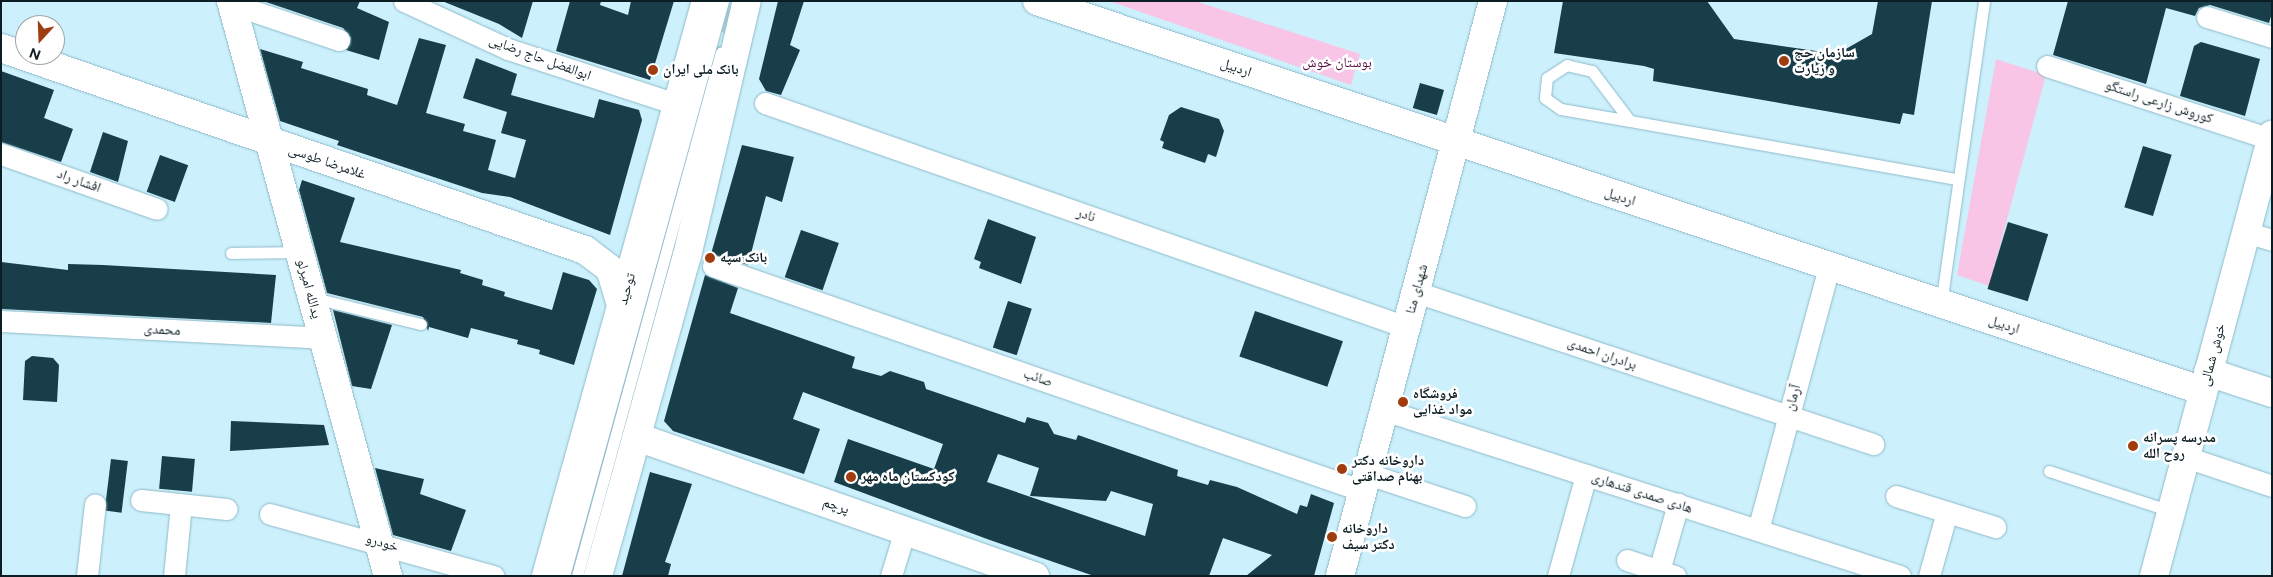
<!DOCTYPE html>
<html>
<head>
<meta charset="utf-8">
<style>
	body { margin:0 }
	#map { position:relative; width:2273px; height:577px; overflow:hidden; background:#ccf0fc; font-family:Figtree,"Noto Naskh Arabic",sans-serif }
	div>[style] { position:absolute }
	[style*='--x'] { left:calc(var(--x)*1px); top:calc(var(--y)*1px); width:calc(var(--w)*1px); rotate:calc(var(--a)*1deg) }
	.green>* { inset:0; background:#f9c5e6 }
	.building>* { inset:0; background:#183e4a; transform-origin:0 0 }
	.highway-tunnel>* { height:28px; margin-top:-14px; transform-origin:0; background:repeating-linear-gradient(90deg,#afd0db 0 28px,transparent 0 42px) }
	.roads { filter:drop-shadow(0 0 1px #8ebac9) drop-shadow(0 0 1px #8ebac9) }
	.lane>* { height:11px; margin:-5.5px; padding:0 5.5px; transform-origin:5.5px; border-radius:5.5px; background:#fff }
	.street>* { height:21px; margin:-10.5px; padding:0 10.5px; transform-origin:10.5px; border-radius:10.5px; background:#fff }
	.secondary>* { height:28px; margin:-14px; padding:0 14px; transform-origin:14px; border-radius:14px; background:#fff }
	.primary>* { height:28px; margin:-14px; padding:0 14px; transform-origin:14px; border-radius:14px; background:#fff }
	.dots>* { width:14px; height:14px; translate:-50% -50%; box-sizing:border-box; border:2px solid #fff; border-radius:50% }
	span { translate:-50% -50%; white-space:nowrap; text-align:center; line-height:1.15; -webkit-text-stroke:5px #fff; paint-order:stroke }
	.poi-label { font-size:14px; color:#0c1d23; font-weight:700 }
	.left { translate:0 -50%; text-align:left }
	.street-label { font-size:14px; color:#0c1d23 }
	.park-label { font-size:14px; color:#520a40 }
	.frame { position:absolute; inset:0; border:2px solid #0c1d23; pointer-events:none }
	.north { position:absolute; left:15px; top:15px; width:50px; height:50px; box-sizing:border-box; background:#fff; border:1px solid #9ea5a7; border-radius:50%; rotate:200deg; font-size:14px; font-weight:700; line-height:20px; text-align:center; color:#0c1d23 }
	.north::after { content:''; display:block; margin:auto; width:18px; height:22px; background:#a03c0d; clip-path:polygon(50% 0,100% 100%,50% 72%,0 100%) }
</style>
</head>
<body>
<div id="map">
	<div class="green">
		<div style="clip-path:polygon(1109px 1px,1195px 1px,1360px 54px,1351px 85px)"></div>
		<div style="clip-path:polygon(1996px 59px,2046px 75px,1989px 286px,1957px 275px)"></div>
	</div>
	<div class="building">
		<div style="clip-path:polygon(263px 1px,360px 1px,357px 8px,389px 22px,379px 60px,346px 50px,351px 38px,343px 28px)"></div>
		<div style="clip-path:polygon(442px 1px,533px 1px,522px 38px,499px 24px)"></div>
		<div style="clip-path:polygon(570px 1px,601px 1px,600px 5px,628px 15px,631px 1px,674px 1px,650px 80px,556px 51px)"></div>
		<div style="clip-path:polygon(778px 1px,804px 1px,790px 45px,800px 50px,781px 95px,766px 91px,759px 79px)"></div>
		<div style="clip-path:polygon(1563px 1px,1707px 1px,1734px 39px,1837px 54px,1872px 34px,1878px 1px,1932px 1px,1914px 115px,1903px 113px,1900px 124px,1653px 81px,1654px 69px,1644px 66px,1554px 53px)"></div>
		<div style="clip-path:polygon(2068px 1px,2272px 1px,2272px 13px,2269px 23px,2210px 5px,2199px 8px,2195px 16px,2166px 8px,2146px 84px,2053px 55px)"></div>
		<div style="clip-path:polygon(419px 38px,446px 45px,426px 113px,465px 124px,463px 131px,496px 140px,488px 170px,515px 178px,526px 140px,501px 133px,507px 112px,463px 98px,476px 58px,517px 74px,511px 95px,594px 118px,599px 99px,639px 110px,642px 120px,610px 235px,510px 197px,482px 193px,337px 145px,339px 141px,280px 121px,260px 49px,303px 62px,301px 68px,368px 89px,367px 95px,397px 105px)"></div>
		<div style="clip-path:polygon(2201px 42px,2260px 59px,2245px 116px,2180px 96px,2194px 46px)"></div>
		<div style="clip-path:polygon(1px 71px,54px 90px,44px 118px,73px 129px,61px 162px,1px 142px)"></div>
		<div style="left:1420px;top:83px;width:25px;height:26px;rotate:16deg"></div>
		<div style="clip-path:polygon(1181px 107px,1219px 119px,1224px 131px,1216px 157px,1208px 154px,1205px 163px,1162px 148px,1164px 142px,1160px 140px,1169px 115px)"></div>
		<div style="clip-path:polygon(103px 132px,128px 141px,118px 182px,90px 172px)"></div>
		<div style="clip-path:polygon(742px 145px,794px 157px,782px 202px,766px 196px,748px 265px,711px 254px)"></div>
		<div style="left:2143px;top:146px;width:30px;height:64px;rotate:17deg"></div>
		<div style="left:160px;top:155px;width:30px;height:39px;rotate:20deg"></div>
		<div style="clip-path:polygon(302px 180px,355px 198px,340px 242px,461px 270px,460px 273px,483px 280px,482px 285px,505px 292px,504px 296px,552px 310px,563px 272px,589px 280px,597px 289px,574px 365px,539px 354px,540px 350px,517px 344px,518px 340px,471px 328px,468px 338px,429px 327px,428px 331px,423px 317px,327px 293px,299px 190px)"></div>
		<div style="clip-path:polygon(988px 219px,1036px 237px,1021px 284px,979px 268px,981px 262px,974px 259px)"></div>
		<div style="left:2008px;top:222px;width:42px;height:70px;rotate:17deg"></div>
		<div style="left:801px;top:230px;width:40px;height:50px;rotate:19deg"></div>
		<div style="clip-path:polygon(1px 262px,68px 270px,68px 264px,103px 265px,276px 275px,271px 323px,1px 309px)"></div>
		<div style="clip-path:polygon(evenodd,705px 275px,738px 288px,730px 313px,855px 357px,852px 368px,881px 376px,890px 371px,924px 382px,926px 389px,1025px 423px,1027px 417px,1048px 423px,1054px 434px,1076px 440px,1078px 435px,1178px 470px,1177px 476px,1208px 485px,1210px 480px,1237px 487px,1297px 514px,1300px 505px,1307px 507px,1311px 494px,1334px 503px,1314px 576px,1246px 576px,1272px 555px,1223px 538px,1209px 576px,1094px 576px,987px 539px,834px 482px,848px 439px,934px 469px,943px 444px,803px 392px,793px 419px,820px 429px,804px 474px,673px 431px,664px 421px,705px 275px,998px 454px,1039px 468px,1030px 496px,1106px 501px,1111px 491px,1153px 504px,1145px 536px,987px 482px,998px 454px)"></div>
		<div style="left:1008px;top:301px;width:25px;height:49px;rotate:18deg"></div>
		<div style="clip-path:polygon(333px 310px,392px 325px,371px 389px,352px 386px)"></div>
		<div style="left:1255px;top:311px;width:93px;height:48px;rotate:19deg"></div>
		<div style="clip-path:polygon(32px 356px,53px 358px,59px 365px,57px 402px,23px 400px,25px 361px)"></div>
		<div style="clip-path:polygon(231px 421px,324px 425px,329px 445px,230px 451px)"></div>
		<div style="left:162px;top:456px;width:33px;height:33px;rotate:5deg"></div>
		<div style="left:111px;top:459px;width:17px;height:52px;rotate:7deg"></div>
		<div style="clip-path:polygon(375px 468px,424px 479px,420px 494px,466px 510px,451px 551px,393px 535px)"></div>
		<div style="clip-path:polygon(650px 472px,692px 484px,665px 562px,671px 564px,668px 576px,622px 576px)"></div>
	</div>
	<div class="highway-tunnel">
		<div style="--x:597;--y:477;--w:494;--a:-74.5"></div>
	</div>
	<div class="roads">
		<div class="lane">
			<div style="--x:1630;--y:121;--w:63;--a:-127.2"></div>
			<div style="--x:1592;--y:71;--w:26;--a:-167"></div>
			<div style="--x:1567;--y:65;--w:24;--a:147"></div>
			<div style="--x:1547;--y:78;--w:20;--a:96"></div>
			<div style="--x:1545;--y:98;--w:19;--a:35"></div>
			<div style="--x:1561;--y:109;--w:70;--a:9.9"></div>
			<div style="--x:1630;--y:121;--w:332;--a:10.1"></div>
			<div style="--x:231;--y:253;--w:68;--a:-0.8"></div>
			<div style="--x:314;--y:298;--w:110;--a:13.7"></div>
			<div style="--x:1941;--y:304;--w:306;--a:-81.9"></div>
			<div style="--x:2049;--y:471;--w:128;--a:18.2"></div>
			<div style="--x:564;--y:576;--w:597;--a:-74.54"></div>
			<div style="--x:577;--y:576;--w:543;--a:-74.63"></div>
		</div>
		<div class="street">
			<div style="--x:404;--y:1;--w:115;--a:24.8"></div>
			<div style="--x:508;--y:49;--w:180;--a:18.1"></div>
			<div style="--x:232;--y:4;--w:113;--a:18.6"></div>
			<div style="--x:2207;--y:17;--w:68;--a:17.1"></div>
			<div style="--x:2047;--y:66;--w:236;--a:18.1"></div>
			<div style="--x:765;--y:103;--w:679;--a:19.26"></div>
			<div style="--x:1;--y:154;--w:165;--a:19.4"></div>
			<div style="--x:2246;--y:232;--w:27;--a:17"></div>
			<div style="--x:713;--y:266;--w:688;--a:19.09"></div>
			<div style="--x:1416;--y:292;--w:482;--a:18.4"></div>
			<div style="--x:1;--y:321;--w:321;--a:3"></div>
			<div style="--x:1384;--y:410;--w:542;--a:17.83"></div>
			<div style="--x:2186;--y:457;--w:91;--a:18.6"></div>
			<div style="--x:1368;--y:474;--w:102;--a:18.3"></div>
			<div style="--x:1896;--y:496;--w:104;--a:17.4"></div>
			<div style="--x:141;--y:500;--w:86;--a:6"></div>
			<div style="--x:270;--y:514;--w:232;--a:15.5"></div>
			<div style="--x:1758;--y:530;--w:273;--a:-74.9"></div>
			<div style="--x:1627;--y:560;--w:51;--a:18.4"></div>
			<div style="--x:1659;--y:571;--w:70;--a:-74.2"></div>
			<div style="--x:87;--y:576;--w:72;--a:-83.7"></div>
			<div style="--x:174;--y:576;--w:72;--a:-84.4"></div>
			<div style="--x:891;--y:576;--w:48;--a:-73.1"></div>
			<div style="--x:1558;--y:576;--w:105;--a:-74.5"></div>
			<div style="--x:1929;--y:576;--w:66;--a:-74.3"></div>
		</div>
		<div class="secondary">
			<div style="--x:231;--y:1;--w:596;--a:74.73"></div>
			<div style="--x:1037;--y:1;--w:1229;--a:18.49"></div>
			<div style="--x:1;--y:48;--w:618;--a:19.08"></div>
			<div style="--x:585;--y:250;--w:31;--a:37"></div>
			<div style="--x:610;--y:269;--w:41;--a:72.9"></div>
			<div style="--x:2208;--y:372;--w:67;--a:18.2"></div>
			<div style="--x:637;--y:437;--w:422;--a:19.3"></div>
			<div style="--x:1340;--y:576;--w:595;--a:-75.1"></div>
			<div style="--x:2154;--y:576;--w:457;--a:-75"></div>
		</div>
		<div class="primary">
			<div style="--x:546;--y:576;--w:597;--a:-74.45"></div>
			<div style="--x:598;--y:576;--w:332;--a:-74.5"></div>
			<div style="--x:687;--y:256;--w:262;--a:-76.8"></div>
		</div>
	</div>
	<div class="dots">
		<div style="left:1784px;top:61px;background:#a03c0d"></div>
		<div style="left:653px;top:70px;background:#a03c0d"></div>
		<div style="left:710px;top:258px;background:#a03c0d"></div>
		<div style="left:1403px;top:402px;background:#a03c0d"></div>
		<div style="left:2133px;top:446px;background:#a03c0d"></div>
		<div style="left:1342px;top:469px;background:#a03c0d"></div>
		<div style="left:851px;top:477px;background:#a03c0d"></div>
		<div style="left:1332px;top:537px;background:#a03c0d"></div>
	</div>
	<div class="poi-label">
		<span class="left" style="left:1794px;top:61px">سازمان حج<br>و زیارت</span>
		<span class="left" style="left:663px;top:70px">بانک ملی ایران</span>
		<span class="left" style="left:720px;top:258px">بانک سپه</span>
		<span class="left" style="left:1413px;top:402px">فروشگاه<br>مواد غذایی</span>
		<span class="left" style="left:2143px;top:446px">مدرسه پسرانه<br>روح الله</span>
		<span class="left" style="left:1352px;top:469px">داروخانه دکتر<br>بهنام صداقتی</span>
		<span class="left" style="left:861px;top:477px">کودکستان ماه مهر</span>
		<span class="left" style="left:1342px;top:537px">داروخانه<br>دکتر سیف</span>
	</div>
	<div class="street-label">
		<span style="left:540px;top:58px;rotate:20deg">ابوالفضل حاج رضایی</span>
		<span style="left:1236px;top:68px;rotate:19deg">اردبیل</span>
		<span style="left:2159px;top:102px;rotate:18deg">کوروش زارعی راستگو</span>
		<span style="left:327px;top:162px;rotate:19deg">غلامرضا طوسی</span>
		<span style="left:79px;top:181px;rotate:20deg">افشار راد</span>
		<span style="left:1620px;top:197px;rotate:18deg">اردبیل</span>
		<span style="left:1086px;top:215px;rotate:19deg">نادر</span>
		<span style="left:309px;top:289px;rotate:75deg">یدالله امیرلو</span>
		<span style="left:627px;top:289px;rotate:-74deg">توحید</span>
		<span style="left:1417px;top:289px;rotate:-75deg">شهدای منا</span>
		<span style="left:2004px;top:325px;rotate:18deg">اردبیل</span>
		<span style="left:162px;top:330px;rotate:3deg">محمدی</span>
		<span style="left:1602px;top:354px;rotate:19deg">برادران احمدی</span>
		<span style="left:2213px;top:355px;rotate:-75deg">خوش شمالی</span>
		<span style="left:1038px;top:378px;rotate:19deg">صائب</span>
		<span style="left:1793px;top:398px;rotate:-75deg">آرمان</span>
		<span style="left:1642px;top:493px;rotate:18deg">هادی صمدی قندهاری</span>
		<span style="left:836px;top:506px;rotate:19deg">پرچم</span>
		<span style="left:382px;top:543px;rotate:16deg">خودرو</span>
	</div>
	<div class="park-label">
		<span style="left:1337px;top:63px">بوستان خوش</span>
	</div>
	<div class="frame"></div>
	<div class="north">N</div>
</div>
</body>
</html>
